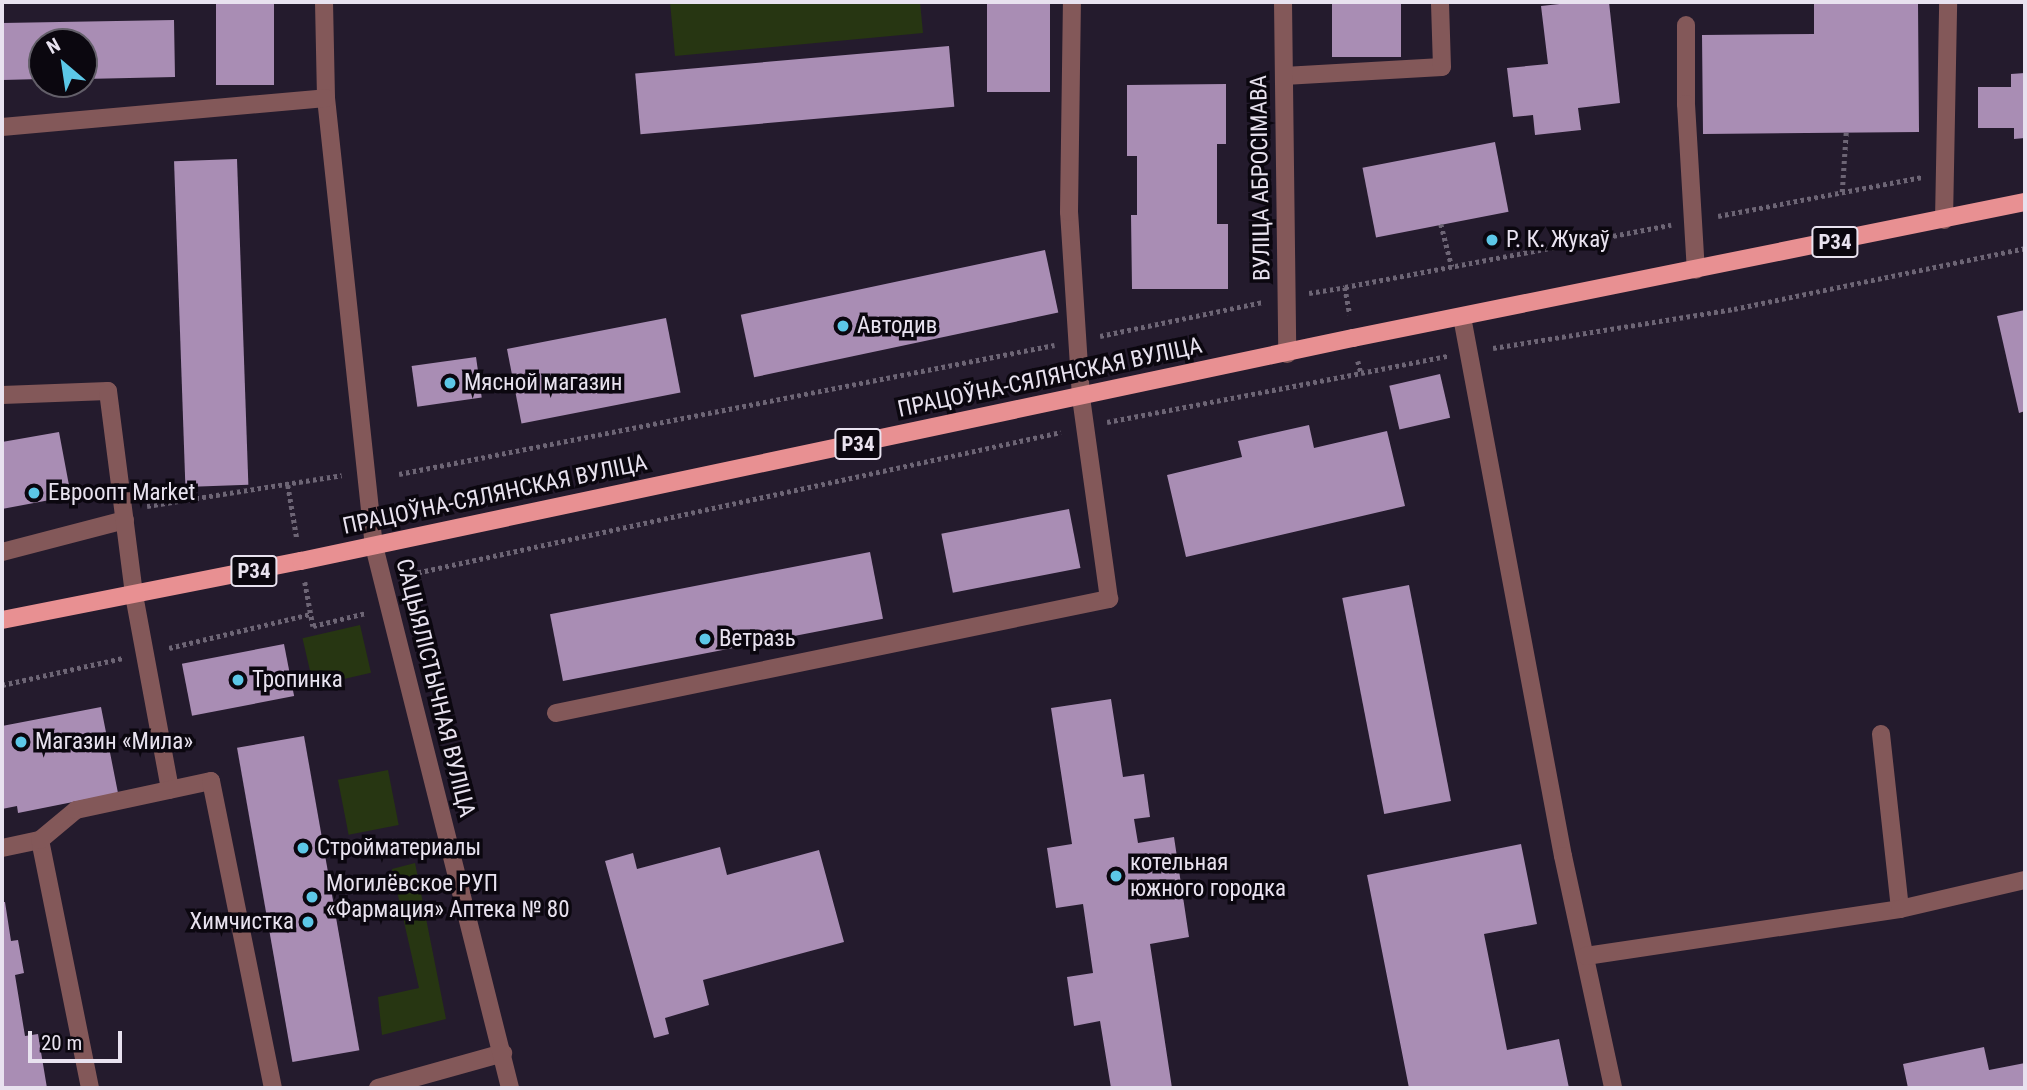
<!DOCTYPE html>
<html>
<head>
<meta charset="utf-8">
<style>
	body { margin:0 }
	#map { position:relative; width:2027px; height:1090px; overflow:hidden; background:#241b2d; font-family:"Roboto Condensed",sans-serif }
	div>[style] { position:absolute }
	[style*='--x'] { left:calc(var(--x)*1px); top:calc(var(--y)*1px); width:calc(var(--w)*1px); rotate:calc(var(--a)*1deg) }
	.green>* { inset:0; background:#273612; transform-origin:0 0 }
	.building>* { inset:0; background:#a98db4; transform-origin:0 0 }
	.path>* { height:4.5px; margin-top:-2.25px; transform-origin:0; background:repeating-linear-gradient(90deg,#6d6575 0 3.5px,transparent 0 7px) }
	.service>* { height:18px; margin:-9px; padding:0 9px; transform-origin:9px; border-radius:9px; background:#835859 }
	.minor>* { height:18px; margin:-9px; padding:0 9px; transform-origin:9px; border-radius:9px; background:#835859 }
	.primary>* { height:18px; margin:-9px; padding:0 9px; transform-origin:9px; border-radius:9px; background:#e89092 }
	.dots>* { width:19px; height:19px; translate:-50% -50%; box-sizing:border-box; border:4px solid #0b070f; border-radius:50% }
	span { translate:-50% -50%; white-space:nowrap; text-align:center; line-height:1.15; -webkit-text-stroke:7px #0b070f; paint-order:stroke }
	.shield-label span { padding:2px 5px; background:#0b070f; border:2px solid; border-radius:5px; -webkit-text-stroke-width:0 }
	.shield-label { font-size:21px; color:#e8e2ef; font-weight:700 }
	.street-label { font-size:23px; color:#e8e2ef }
	.poi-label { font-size:23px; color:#e8e2ef }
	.left { translate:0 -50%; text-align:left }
	.right { translate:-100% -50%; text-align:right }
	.frame { position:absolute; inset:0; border:4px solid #e8e2ef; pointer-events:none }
	.north { position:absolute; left:28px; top:28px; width:70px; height:70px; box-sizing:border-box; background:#0b070f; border:2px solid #635f69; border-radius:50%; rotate:331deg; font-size:19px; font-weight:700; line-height:28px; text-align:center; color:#e8e2ef }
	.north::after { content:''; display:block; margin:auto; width:24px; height:32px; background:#5cc7e7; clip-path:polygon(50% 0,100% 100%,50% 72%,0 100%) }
	.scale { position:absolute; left:28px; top:1031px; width:94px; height:32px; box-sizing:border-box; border:4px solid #e8e2ef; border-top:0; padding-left:9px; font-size:21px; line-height:24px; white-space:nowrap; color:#e8e2ef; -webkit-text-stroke:5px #0b070f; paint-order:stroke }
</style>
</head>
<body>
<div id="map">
	<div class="green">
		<div style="clip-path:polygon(670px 2px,920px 2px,923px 33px,675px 56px)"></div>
		<div style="left:360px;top:625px;width:49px;height:59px;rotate:77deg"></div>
		<div style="left:388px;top:770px;width:56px;height:51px;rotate:79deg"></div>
		<div style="clip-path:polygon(415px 863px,446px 1019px,382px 1035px,378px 997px,419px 988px,392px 869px)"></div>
	</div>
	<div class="building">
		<div style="left:216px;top:2px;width:58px;height:83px"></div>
		<div style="left:987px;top:2px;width:63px;height:90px"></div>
		<div style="left:1332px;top:2px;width:69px;height:55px"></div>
		<div style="clip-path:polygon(1578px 2px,1609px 2px,1620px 103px,1578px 108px,1581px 130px,1535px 135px,1533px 115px,1513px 117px,1507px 68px,1548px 64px,1541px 6px)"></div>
		<div style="clip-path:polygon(1814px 2px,1918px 2px,1919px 132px,1703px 134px,1702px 35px,1814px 34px)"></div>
		<div style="clip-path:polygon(174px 20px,175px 77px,84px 79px,84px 42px,42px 42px,42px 79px,2px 80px,2px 23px)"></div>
		<div style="left:949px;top:46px;width:61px;height:315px;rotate:85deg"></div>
		<div style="clip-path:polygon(2025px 73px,2025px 138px,2014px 139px,2014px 128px,1978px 128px,1978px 87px,2011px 87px,2011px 74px)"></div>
		<div style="clip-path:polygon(1226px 84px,1226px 144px,1217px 144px,1217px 224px,1228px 224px,1228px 289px,1132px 289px,1131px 215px,1137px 215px,1137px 156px,1127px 156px,1127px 85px)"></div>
		<div style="left:1495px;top:142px;width:71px;height:135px;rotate:79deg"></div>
		<div style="left:237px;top:159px;width:326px;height:63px;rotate:88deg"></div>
		<div style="left:1045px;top:250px;width:64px;height:311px;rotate:78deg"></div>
		<div style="clip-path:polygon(2025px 310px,2025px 411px,2019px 413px,1997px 316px)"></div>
		<div style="left:666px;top:318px;width:76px;height:162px;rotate:79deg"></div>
		<div style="left:476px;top:357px;width:41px;height:65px;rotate:82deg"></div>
		<div style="left:1440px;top:374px;width:45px;height:52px;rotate:77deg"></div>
		<div style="clip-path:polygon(1309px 425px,1314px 448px,1387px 431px,1405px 506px,1186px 557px,1167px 475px,1242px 457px,1238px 441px)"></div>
		<div style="clip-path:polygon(59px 432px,71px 496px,2px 509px,2px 442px)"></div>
		<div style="left:1069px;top:509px;width:60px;height:130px;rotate:79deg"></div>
		<div style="left:870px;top:552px;width:68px;height:326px;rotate:79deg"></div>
		<div style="left:1409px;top:585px;width:220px;height:68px;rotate:79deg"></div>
		<div style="left:284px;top:644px;width:53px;height:104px;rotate:79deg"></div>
		<div style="clip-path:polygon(1111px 699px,1123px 777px,1144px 774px,1150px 817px,1134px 819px,1138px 843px,1174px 837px,1189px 937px,1150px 944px,1172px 1088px,1111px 1088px,1100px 1021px,1074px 1026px,1067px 977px,1093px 973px,1083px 904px,1056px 908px,1047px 848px,1072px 844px,1051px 708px)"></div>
		<div style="clip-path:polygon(101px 707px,118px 793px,18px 813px,17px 806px,2px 809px,2px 726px)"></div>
		<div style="left:304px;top:736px;width:319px;height:68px;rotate:80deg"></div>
		<div style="clip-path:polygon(1521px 844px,1537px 924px,1484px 934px,1507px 1050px,1559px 1039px,1569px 1088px,1409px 1088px,1367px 875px)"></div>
		<div style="clip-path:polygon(720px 847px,727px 875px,819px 850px,844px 942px,703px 980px,709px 1005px,665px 1018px,669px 1034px,654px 1038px,605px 861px,633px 853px,637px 869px)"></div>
		<div style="clip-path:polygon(2px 902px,5px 902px,11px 941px,18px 940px,24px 973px,15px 975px,25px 1036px,38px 1034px,47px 1088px,2px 1088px)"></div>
		<div style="clip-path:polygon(1984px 1047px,1989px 1070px,2025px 1063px,2025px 1088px,1908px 1088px,1903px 1064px)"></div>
	</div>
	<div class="path">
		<div style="--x:1842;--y:192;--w:60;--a:-86.2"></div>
		<div style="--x:1718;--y:216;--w:208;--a:-10.8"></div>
		<div style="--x:1441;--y:224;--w:44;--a:75.7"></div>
		<div style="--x:1345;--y:287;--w:332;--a:-10.8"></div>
		<div style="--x:1309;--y:293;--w:36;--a:-9"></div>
		<div style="--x:1345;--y:287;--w:28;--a:80"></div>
		<div style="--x:1100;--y:336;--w:167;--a:-11.8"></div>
		<div style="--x:1493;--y:348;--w:244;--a:-9.2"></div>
		<div style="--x:1734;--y:309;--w:297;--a:-11.8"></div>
		<div style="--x:1358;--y:361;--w:12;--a:76"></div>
		<div style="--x:1361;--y:373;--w:88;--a:-11.2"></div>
		<div style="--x:1107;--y:422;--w:259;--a:-10.9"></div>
		<div style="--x:399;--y:474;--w:668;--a:-11.14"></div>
		<div style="--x:288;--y:485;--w:55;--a:80.5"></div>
		<div style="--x:147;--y:506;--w:197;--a:-9"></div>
		<div style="--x:409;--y:562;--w:12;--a:81"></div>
		<div style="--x:411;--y:574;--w:665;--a:-12.32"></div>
		<div style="--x:411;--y:574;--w:27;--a:73"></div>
		<div style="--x:419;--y:600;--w:7;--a:164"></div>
		<div style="--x:305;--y:582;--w:45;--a:79.7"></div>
		<div style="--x:313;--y:626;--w:55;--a:-13.8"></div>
		<div style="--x:169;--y:648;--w:146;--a:-13.5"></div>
		<div style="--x:2;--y:685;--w:124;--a:-12.6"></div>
	</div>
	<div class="service">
		<div style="--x:1686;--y:25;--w:79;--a:90"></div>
		<div style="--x:1686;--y:104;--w:166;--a:86.6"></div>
		<div style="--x:1284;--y:76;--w:158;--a:-3.3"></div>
		<div style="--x:1442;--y:67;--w:65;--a:-91.8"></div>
		<div style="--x:1462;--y:317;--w:548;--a:79.39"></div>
		<div style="--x:1563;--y:856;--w:237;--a:77.8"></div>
		<div style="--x:2;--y:552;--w:127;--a:-14.6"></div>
		<div style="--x:134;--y:595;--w:198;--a:79.5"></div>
		<div style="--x:556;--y:713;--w:565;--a:-11.65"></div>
		<div style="--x:1109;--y:599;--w:204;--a:-97.9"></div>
		<div style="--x:1081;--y:397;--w:185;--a:-93.7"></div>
		<div style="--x:1069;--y:212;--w:210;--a:-89.2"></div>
		<div style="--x:1881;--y:734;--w:176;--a:83.8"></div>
		<div style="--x:2;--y:848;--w:39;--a:-12"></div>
		<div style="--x:1586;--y:956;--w:317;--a:-8.5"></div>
		<div style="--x:1900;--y:909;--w:128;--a:-13.1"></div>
		<div style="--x:90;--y:1088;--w:253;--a:-101.4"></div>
		<div style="--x:40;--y:840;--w:47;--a:-39.8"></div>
		<div style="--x:76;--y:810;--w:138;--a:-12.1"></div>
		<div style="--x:211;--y:781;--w:313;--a:78.6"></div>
		<div style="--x:378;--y:1088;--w:130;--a:-15.6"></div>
	</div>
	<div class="minor">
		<div style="--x:324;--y:2;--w:96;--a:88.8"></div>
		<div style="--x:326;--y:98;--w:451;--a:83.9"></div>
		<div style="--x:374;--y:546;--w:559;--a:75.91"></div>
		<div style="--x:1283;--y:2;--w:352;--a:89.3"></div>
		<div style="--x:2;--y:127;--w:325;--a:-5.1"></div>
		<div style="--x:1944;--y:220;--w:218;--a:-88.9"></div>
		<div style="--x:2;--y:395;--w:106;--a:-2.2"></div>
		<div style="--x:108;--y:391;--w:206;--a:82.7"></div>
	</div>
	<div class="primary">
		<div style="--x:2;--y:620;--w:305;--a:-11.2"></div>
		<div style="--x:301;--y:561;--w:1075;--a:-11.97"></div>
		<div style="--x:1353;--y:338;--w:686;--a:-11.44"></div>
	</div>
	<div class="dots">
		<div style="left:1492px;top:240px;background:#5cc7e7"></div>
		<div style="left:843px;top:326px;background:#5cc7e7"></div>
		<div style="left:450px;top:383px;background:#5cc7e7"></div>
		<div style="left:34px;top:493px;background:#5cc7e7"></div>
		<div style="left:705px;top:639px;background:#5cc7e7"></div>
		<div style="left:238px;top:680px;background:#5cc7e7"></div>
		<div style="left:21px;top:742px;background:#5cc7e7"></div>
		<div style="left:303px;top:848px;background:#5cc7e7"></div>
		<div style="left:1116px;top:876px;background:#5cc7e7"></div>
		<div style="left:312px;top:897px;background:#5cc7e7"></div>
		<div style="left:308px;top:922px;background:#5cc7e7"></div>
	</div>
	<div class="shield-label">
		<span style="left:1835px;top:242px">Р34</span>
		<span style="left:858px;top:444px">Р34</span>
		<span style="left:254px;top:571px">Р34</span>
	</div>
	<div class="street-label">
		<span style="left:1261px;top:178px;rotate:-91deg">ВУЛІЦА АБРОСІМАВА</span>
		<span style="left:1050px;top:378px;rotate:-12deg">ПРАЦОЎНА-СЯЛЯНСКАЯ ВУЛІЦА</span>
		<span style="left:495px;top:495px;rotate:-12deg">ПРАЦОЎНА-СЯЛЯНСКАЯ ВУЛІЦА</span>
		<span style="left:435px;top:688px;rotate:76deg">САЦЫЯЛІСТЫЧНАЯ ВУЛІЦА</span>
	</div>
	<div class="poi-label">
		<span class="left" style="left:1506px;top:240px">Р. К. Жукаў</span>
		<span class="left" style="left:857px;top:326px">Автодив</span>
		<span class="left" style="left:464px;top:383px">Мясной магазин</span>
		<span class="left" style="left:48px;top:493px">Евроопт Market</span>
		<span class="left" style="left:719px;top:639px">Ветразь</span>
		<span class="left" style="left:252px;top:680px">Тропинка</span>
		<span class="left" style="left:35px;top:742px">Магазин «Мила»</span>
		<span class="left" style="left:317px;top:848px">Стройматериалы</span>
		<span class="left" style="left:1130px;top:876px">котельная<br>южного городка</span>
		<span class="left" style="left:326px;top:897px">Могилёвское РУП<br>«Фармация» Аптека № 80</span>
		<span class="right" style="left:294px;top:922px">Химчистка</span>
	</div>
	<div class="frame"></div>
	<div class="north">N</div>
	<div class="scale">20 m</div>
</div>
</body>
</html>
